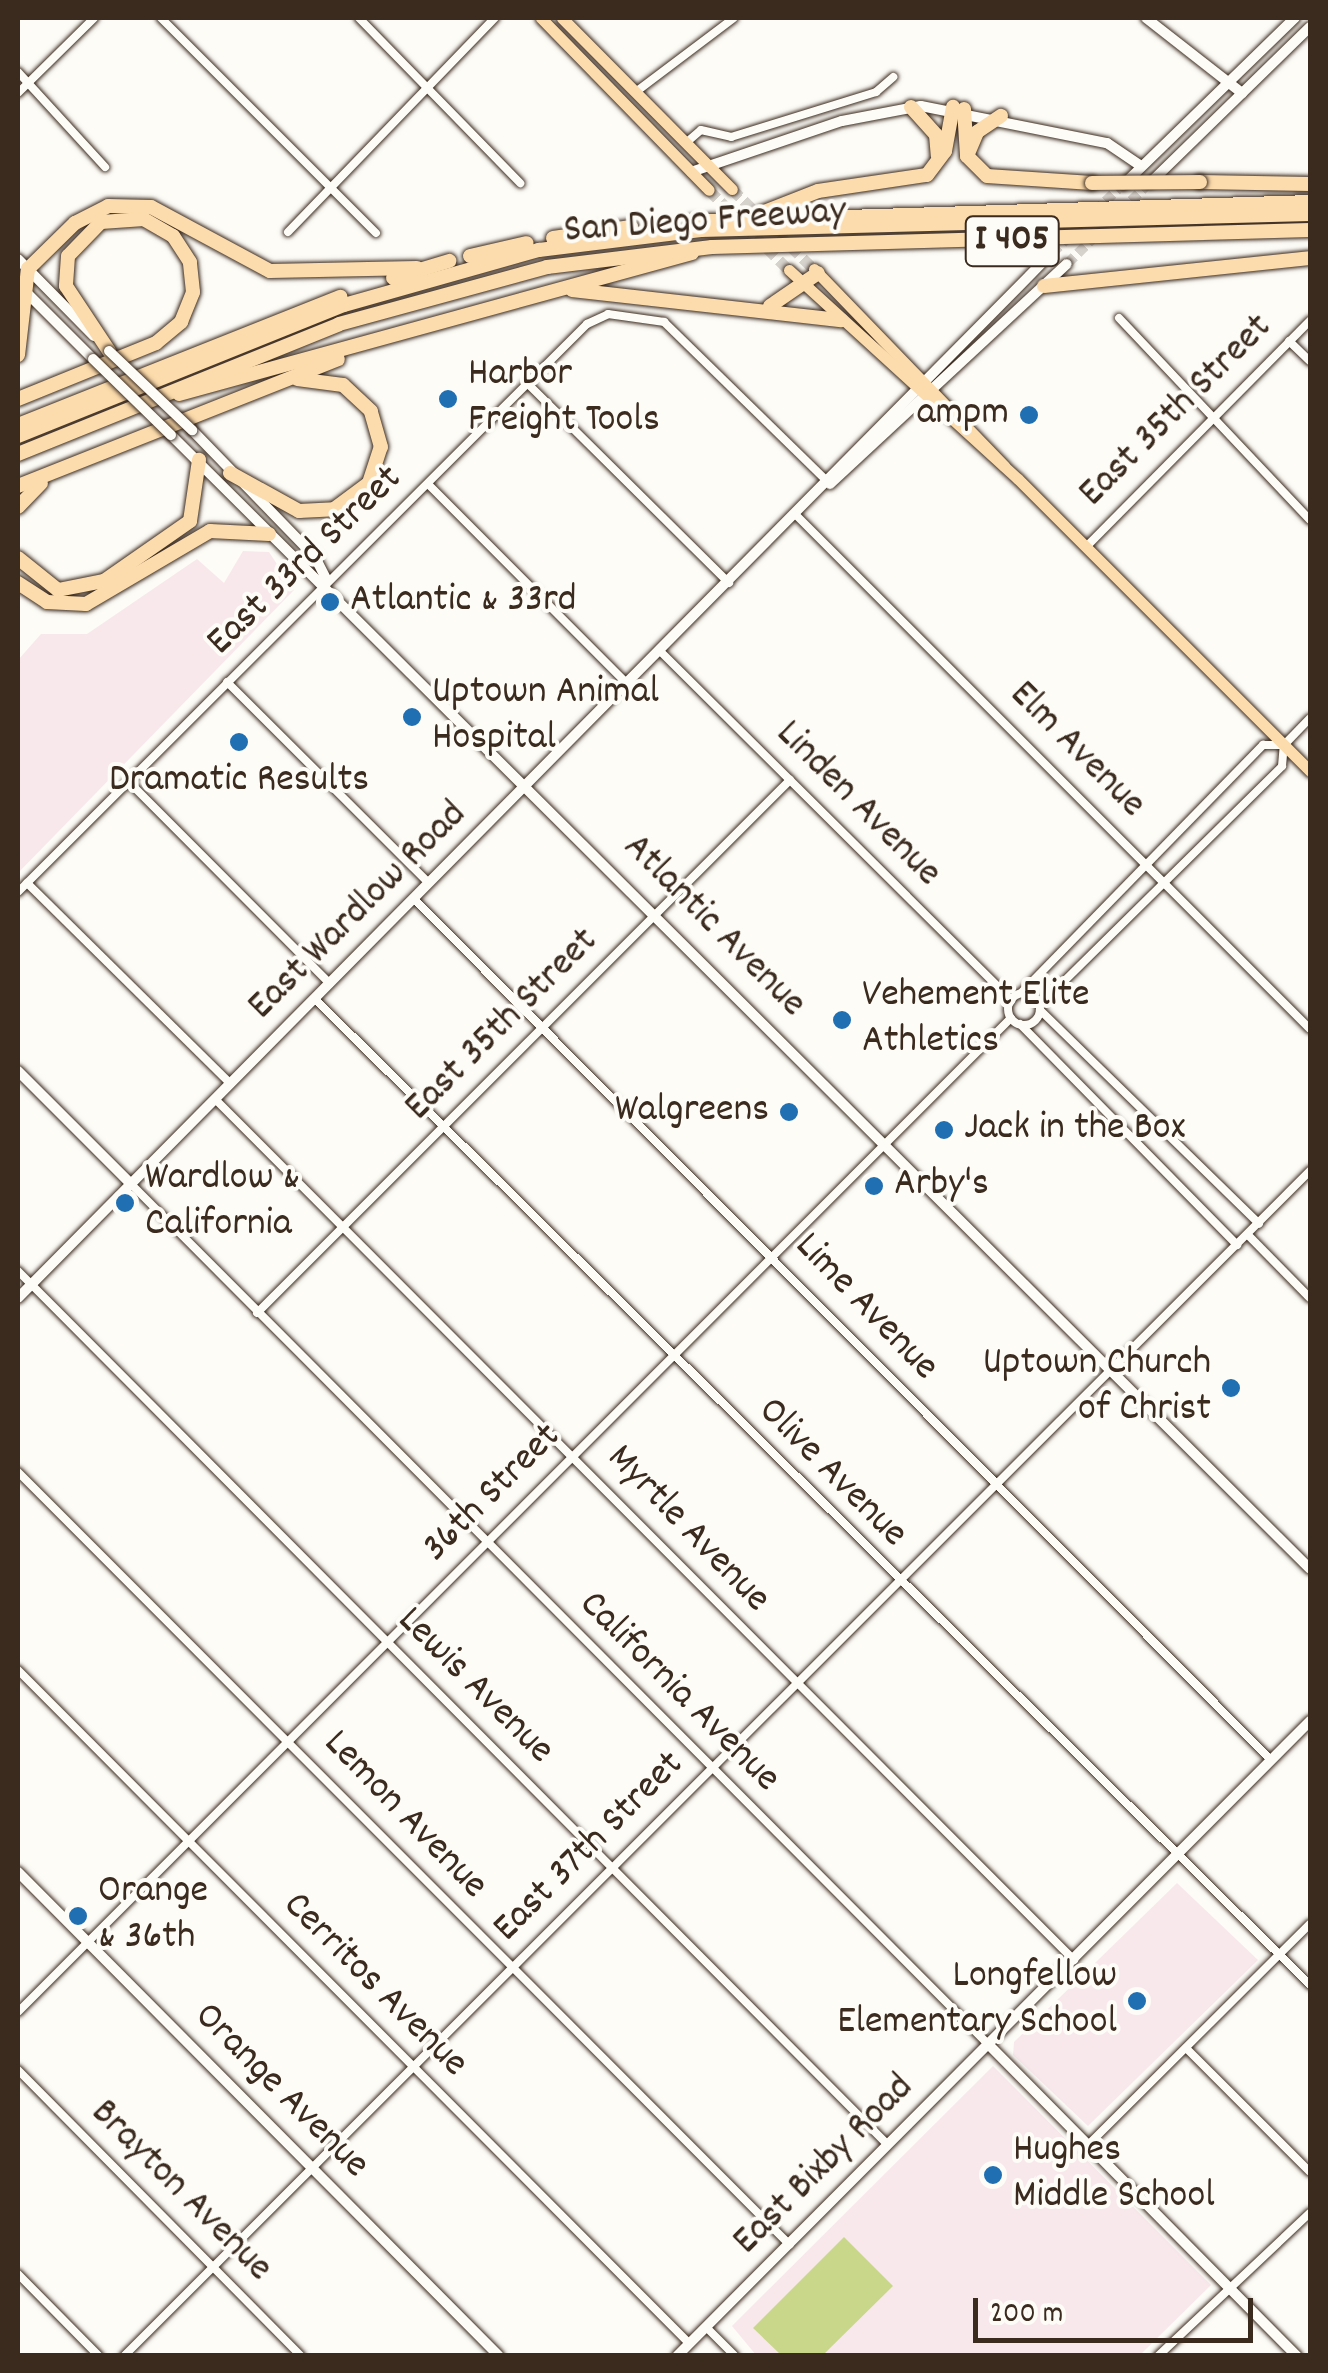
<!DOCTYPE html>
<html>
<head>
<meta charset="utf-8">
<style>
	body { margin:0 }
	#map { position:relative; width:1328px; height:2373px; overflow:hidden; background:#fdfcf7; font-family:Dekko,sans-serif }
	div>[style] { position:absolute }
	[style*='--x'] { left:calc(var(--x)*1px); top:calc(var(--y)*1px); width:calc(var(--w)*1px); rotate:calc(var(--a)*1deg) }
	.built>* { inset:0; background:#f8e8ec }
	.green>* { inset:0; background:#c9d78b }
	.secondary-tunnel>* { height:10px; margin-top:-5px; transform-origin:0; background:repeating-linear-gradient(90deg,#d6d2cc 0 10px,transparent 0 15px) }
	.primary-tunnel>* { height:11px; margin-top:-5.5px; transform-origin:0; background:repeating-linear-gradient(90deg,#d6d2cc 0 11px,transparent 0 16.5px) }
	.roads { filter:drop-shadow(0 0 2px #3b2a1e) drop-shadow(0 0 2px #3b2a1e) }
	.street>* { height:8px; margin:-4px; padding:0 4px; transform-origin:4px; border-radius:4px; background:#fdfcf7 }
	.street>.ring { margin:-4px; padding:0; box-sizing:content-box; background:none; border:8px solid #fdfcf7; border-radius:50% }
	.secondary>* { height:10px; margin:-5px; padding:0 5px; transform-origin:5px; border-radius:5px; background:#fdfcf7 }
	.primary>* { height:11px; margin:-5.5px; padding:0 5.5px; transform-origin:5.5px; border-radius:5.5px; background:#fcdcac }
	.highway>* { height:14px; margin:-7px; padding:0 7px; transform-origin:7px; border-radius:7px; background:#fcdcac }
	.bridges { filter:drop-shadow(0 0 2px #3b2a1e) drop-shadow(0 0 2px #3b2a1e) }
	.secondary-bridge>* { height:10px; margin:-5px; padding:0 5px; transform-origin:5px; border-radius:5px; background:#fdfcf7 }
	.highway-bridge>* { height:14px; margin:-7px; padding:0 7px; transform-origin:7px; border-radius:7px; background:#fcdcac }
	.dots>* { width:28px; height:28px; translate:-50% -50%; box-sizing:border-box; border:5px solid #fdfcf7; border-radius:50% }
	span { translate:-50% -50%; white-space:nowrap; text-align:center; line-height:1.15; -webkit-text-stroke:8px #fdfcf7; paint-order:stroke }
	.shield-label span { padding:2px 8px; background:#fdfcf7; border:2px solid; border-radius:8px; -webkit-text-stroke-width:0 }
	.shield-label { font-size:38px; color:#3b2a1e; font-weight:700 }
	.street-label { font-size:40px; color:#3b2a1e }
	.poi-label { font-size:40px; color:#3b2a1e }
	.left { translate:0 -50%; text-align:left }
	.right { translate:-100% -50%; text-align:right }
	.frame { position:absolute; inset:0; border:20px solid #3b2a1e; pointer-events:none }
	.scale { position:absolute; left:973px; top:2298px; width:280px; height:45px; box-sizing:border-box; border:5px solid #3b2a1e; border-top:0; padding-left:12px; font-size:30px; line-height:35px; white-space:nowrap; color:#3b2a1e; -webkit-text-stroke:8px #fdfcf7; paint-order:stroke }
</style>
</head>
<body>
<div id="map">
	<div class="built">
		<div style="clip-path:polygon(243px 551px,269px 552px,294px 590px,18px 873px,18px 660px,41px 634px,87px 634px,197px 559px,224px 583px)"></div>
		<div style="clip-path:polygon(1177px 1883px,1258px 1960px,1088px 2126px,1013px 2055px,1014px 2042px)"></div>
		<div style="clip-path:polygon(993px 2066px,1211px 2285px,1140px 2355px,756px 2355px,732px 2326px)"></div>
	</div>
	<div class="green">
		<div style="clip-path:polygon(844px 2237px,893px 2286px,823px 2355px,781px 2355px,753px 2328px)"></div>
	</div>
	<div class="secondary-tunnel">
		<div style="--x:1041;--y:264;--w:107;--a:-44.2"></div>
		<div style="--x:1067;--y:264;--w:110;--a:-44.6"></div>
	</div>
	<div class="primary-tunnel">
		<div style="--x:732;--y:189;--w:115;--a:44.3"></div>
		<div style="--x:709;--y:190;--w:113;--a:45"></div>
	</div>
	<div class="roads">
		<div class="street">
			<div style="--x:161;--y:18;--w:304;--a:45"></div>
			<div style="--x:359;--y:18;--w:231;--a:45.7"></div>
			<div style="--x:18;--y:72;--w:129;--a:47.5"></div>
			<div style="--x:637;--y:91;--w:121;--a:-37"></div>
			<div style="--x:18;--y:93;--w:107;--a:-44.6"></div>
			<div style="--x:687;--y:142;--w:18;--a:-41"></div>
			<div style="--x:701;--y:130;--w:31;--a:13"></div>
			<div style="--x:731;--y:137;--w:152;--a:-17.2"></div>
			<div style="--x:876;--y:92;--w:23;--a:-41"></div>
			<div style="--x:288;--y:232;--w:298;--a:-46"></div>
			<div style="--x:1119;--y:318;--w:278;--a:46.6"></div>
			<div style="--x:1289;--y:341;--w:29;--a:44"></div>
			<div style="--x:528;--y:384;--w:283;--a:44.7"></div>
			<div style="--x:428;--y:484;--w:284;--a:45.1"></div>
			<div style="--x:797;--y:516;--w:725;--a:45"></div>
			<div style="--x:1087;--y:546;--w:317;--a:-45.3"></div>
			<div style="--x:661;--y:652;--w:494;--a:44.8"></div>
			<div style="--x:227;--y:682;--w:285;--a:44.9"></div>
			<div style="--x:128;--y:781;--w:286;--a:45.1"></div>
			<div style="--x:27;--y:883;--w:286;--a:44.6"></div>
			<div style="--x:18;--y:892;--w:804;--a:-44.95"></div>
			<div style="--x:587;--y:324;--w:23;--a:-25"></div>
			<div style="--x:608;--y:314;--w:57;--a:8.1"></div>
			<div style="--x:664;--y:322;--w:232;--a:44.3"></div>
			<div style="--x:414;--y:899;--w:1215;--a:45.13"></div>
			<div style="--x:1021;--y:993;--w:347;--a:-45.7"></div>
			<div style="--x:1263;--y:745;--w:21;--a:0"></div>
			<div class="ring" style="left:1008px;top:993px;width:24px;height:24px"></div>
			<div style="--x:315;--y:999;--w:1401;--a:44.74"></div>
			<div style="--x:1040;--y:1005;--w:340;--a:-44.6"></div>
			<div style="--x:1282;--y:766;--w:21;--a:-85"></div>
			<div style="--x:1284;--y:745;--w:37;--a:-46"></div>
			<div style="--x:1040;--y:1010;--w:306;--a:44.3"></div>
			<div style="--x:1020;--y:1024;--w:310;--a:45.5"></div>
			<div style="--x:216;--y:1100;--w:1215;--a:45.07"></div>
			<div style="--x:131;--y:1184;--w:1216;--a:45.1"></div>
			<div style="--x:1248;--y:1235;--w:88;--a:45.5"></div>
			<div style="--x:18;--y:1271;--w:1233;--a:45.13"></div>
			<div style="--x:257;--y:1313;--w:754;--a:-45"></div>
			<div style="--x:18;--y:1472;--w:1092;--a:45.04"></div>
			<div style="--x:18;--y:1670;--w:950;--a:45.09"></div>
			<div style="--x:18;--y:2012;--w:1405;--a:-45.03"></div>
			<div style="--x:1186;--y:2048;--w:175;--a:45"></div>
			<div style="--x:18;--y:2070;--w:402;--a:45.3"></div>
			<div style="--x:1088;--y:2145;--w:313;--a:-44.9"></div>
			<div style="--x:18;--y:2274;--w:115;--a:45.4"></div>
			<div style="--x:706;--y:2327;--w:41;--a:45"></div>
			<div style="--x:124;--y:2356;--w:1677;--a:-44.98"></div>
			<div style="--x:1158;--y:2356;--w:209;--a:-43.3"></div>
		</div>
		<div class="secondary">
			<div style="--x:1146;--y:18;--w:122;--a:38"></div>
			<div style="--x:691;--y:172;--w:159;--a:-18.7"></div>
			<div style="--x:842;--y:121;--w:80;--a:-10.8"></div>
			<div style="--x:921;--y:106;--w:190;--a:11.3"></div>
			<div style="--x:1107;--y:143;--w:41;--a:34.1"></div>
			<div style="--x:1150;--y:183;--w:223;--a:-44.3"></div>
			<div style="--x:1123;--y:185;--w:240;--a:-44.2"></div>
			<div style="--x:18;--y:259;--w:108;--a:45.4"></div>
			<div style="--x:18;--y:284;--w:106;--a:45"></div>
			<div style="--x:192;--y:430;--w:177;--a:45.9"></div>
			<div style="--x:315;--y:557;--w:27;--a:63"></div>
			<div style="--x:171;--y:435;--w:1607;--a:44.87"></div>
			<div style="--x:830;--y:484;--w:323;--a:-42.9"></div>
			<div style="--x:18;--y:1071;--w:160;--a:45"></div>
			<div style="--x:18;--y:1298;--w:1455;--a:-45.31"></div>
			<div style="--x:18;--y:1872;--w:682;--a:45.18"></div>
			<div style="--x:989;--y:2045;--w:438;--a:45.3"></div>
			<div style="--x:677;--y:2356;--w:897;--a:-45.09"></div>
		</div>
		<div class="primary">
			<div style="--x:541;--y:18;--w:240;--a:45.7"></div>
			<div style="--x:562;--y:18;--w:241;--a:45.2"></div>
			<div style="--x:814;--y:269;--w:274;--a:46"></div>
			<div style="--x:789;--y:270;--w:310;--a:42.4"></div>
			<div style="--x:1018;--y:479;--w:413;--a:45"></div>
		</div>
		<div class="highway">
			<div style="--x:911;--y:107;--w:38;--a:48"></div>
			<div style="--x:936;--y:135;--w:21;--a:85"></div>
			<div style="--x:964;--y:109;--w:47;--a:86.3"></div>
			<div style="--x:967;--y:156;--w:28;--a:45"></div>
			<div style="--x:987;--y:176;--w:105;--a:3.8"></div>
			<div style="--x:967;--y:156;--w:26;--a:-67"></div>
			<div style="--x:977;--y:132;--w:29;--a:-34"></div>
			<div style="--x:1200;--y:182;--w:110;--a:1"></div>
			<div style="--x:759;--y:214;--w:63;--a:-21.3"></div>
			<div style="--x:818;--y:191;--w:110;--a:-8.4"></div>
			<div style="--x:927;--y:175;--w:30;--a:-53"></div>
			<div style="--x:945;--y:151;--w:45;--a:-79.7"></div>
			<div style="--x:692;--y:222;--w:618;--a:-1.85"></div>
			<div style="--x:553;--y:238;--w:79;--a:-8"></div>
			<div style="--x:470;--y:256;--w:58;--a:-12.8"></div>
			<div style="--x:393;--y:278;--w:59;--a:-16.9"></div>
			<div style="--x:1044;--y:286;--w:267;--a:-6"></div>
			<div style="--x:572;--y:290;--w:271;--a:6.4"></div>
			<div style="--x:770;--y:306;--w:58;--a:-34.5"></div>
			<div style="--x:18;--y:355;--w:87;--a:-83.4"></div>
			<div style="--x:28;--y:269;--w:66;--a:-44.4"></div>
			<div style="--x:75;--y:223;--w:37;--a:-27"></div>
			<div style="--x:108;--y:206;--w:43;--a:1.3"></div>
			<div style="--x:151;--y:207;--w:135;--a:28.3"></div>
			<div style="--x:270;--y:271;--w:147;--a:-1.2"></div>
			<div style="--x:179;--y:394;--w:532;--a:-15.37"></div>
			<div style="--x:18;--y:399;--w:149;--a:-22.1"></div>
			<div style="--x:156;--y:343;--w:33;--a:-40"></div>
			<div style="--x:181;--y:322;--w:32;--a:-68"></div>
			<div style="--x:193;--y:292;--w:30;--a:-96"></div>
			<div style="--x:190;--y:262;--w:31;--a:-123"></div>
			<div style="--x:173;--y:236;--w:34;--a:-150"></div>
			<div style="--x:144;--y:219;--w:43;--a:176"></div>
			<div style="--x:101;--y:222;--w:47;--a:134.1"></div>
			<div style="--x:68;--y:256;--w:30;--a:94"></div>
			<div style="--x:66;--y:286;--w:78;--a:56.5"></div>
			<div style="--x:18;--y:425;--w:347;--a:-21.7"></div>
			<div style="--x:18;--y:436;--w:351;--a:-21.9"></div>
			<div style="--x:344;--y:305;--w:203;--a:-15.8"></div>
			<div style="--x:539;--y:250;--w:163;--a:-7"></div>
			<div style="--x:701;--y:230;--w:609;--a:-1.5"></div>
			<div style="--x:18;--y:454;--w:346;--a:-22"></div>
			<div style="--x:339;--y:324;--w:216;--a:-15.3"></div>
			<div style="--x:547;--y:267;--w:166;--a:-6.9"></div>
			<div style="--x:712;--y:247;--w:598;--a:-1.63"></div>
			<div style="--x:230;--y:473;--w:79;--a:28.8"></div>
			<div style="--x:299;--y:511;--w:35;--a:-3"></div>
			<div style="--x:334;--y:509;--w:44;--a:-36.6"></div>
			<div style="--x:369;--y:483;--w:38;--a:-72"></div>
			<div style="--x:381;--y:447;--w:37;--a:-106"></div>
			<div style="--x:371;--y:411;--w:38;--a:-137"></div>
			<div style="--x:343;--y:385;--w:46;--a:-172.6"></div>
			<div style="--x:18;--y:486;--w:344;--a:-21.6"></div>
			<div style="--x:18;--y:507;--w:33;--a:-46"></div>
			<div style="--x:18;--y:558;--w:51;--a:38.7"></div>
			<div style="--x:58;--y:590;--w:47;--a:-11.1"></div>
			<div style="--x:104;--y:581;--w:105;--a:-34.9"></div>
			<div style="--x:190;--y:521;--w:62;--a:-81.6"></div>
			<div style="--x:18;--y:583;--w:35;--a:33"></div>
			<div style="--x:47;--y:602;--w:39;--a:3"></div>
			<div style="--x:86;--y:604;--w:144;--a:-30.5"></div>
			<div style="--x:210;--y:531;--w:59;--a:2.9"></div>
		</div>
	</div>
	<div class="bridges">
		<div class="secondary-bridge">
			<div style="--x:109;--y:351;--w:115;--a:43.6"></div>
			<div style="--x:93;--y:359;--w:109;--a:44.3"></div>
		</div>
		<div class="highway-bridge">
			<div style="--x:1092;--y:183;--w:108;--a:-0.5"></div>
		</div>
	</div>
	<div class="dots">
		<div style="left:448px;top:399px;background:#1f6fb2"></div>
		<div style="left:1029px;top:415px;background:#1f6fb2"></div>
		<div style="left:330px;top:602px;background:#1f6fb2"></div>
		<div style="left:412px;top:717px;background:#1f6fb2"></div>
		<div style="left:239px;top:742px;background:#1f6fb2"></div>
		<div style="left:842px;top:1020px;background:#1f6fb2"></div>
		<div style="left:789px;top:1112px;background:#1f6fb2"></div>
		<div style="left:944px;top:1130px;background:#1f6fb2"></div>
		<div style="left:874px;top:1186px;background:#1f6fb2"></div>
		<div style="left:125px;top:1203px;background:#1f6fb2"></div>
		<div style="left:1231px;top:1388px;background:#1f6fb2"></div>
		<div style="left:78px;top:1916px;background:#1f6fb2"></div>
		<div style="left:1137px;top:2001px;background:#1f6fb2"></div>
		<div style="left:993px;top:2175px;background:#1f6fb2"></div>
	</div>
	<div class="shield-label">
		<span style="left:1012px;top:241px">I 405</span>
	</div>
	<div class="street-label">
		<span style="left:705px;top:223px;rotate:-4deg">San Diego Freeway</span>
		<span style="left:1177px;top:412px;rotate:-45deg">East 35th Street</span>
		<span style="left:306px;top:562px;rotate:-44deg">East 33rd Street</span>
		<span style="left:1076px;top:751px;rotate:45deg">Elm Avenue</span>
		<span style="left:857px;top:805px;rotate:45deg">Linden Avenue</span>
		<span style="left:359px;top:912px;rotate:-45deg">East Wardlow Road</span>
		<span style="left:713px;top:927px;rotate:45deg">Atlantic Avenue</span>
		<span style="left:503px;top:1026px;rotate:-45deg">East 35th Street</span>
		<span style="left:865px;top:1308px;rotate:46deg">Lime Avenue</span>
		<span style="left:831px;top:1474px;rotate:45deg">Olive Avenue</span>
		<span style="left:493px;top:1494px;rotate:-45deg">36th Street</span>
		<span style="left:687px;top:1530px;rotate:46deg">Myrtle Avenue</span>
		<span style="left:474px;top:1687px;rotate:45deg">Lewis Avenue</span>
		<span style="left:678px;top:1693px;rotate:45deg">California Avenue</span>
		<span style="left:404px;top:1816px;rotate:46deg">Lemon Avenue</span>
		<span style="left:590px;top:1848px;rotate:-45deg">East 37th Street</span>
		<span style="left:374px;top:1986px;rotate:45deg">Cerritos Avenue</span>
		<span style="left:280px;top:2092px;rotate:45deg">Orange Avenue</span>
		<span style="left:825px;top:2166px;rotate:-45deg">East Bixby Road</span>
		<span style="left:180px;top:2192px;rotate:45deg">Brayton Avenue</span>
	</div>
	<div class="poi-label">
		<span class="left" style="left:468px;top:399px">Harbor<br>Freight Tools</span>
		<span class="right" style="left:1009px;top:415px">ampm</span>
		<span class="left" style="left:350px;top:602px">Atlantic &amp; 33rd</span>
		<span class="left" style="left:432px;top:717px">Uptown Animal<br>Hospital</span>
		<span style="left:239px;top:782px">Dramatic Results</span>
		<span class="left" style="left:862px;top:1020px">Vehement Elite<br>Athletics</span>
		<span class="right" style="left:769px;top:1112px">Walgreens</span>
		<span class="left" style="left:964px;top:1130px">Jack in the Box</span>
		<span class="left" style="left:145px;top:1203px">Wardlow &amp;<br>California</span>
		<span class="left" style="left:894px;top:1186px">Arby's</span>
		<span class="right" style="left:1211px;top:1388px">Uptown Church<br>of Christ</span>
		<span class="left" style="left:98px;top:1916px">Orange<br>&amp; 36th</span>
		<span class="right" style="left:1117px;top:2001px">Longfellow<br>Elementary School</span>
		<span class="left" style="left:1013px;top:2175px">Hughes<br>Middle School</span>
	</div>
	<div class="frame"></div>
	<div class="scale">200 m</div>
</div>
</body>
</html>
